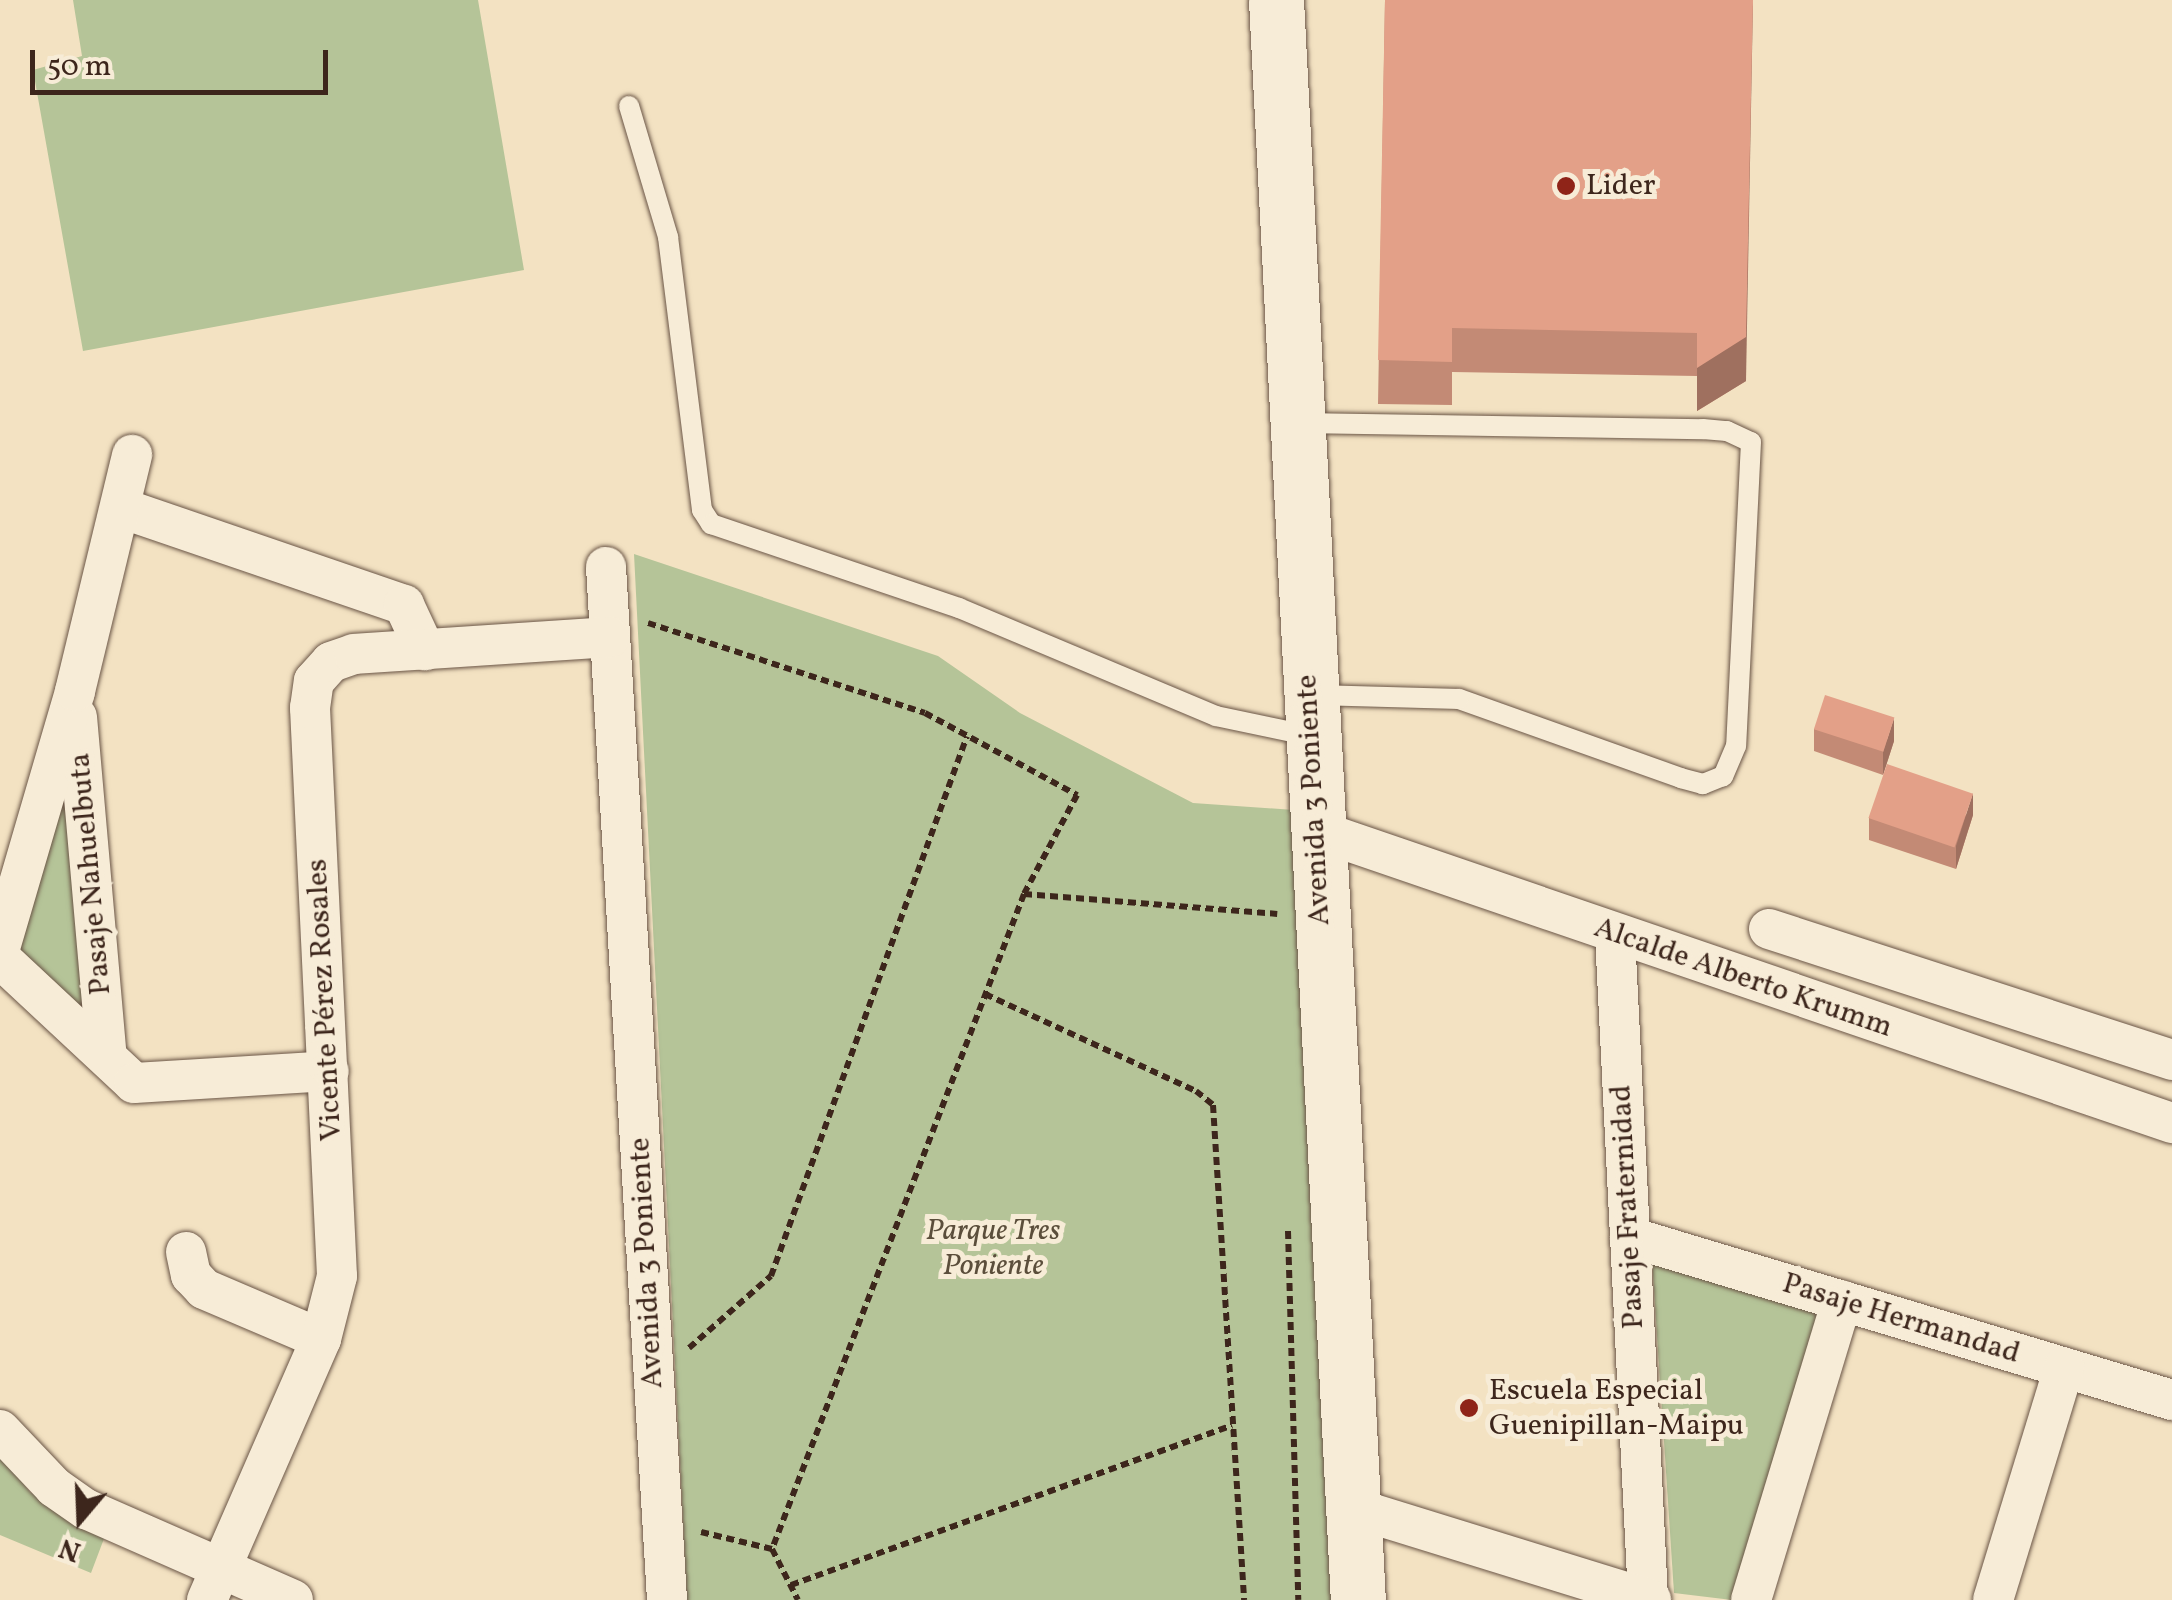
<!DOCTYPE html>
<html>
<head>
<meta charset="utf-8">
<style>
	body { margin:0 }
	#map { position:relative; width:2172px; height:1600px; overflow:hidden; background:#f3e2c2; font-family:Vollkorn,serif }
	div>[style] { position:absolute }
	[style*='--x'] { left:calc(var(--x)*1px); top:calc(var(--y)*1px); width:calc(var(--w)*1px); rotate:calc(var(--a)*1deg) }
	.green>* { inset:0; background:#b5c498 }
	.path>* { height:6px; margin-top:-3px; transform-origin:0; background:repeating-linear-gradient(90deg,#3d261c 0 8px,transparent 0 13px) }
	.roads { filter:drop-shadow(0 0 2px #6a5546) drop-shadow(0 0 2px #6a5546) }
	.service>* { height:20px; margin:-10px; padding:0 10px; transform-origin:10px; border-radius:10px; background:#f7ecd7 }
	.minor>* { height:40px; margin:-20px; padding:0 20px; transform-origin:20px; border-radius:20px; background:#f7ecd7 }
	.secondary>* { height:55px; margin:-27.5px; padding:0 27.5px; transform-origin:27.5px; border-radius:27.5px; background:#f7ecd7 }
	.wall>* { inset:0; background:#c38a75 }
	.shaded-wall>* { inset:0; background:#9f705f }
	.building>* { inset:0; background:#e3a088; transform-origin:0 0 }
	.dots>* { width:28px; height:28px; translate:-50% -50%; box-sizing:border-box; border:5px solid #f7ecd7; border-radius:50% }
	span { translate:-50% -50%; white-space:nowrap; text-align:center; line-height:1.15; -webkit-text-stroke:10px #f7ecd7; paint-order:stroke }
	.poi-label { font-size:30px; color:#3d261c }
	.left { translate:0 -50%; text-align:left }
	.street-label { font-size:30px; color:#3d261c }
	.park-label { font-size:30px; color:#5b4e3b; font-style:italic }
	.north { position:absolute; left:30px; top:1470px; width:100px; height:100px; -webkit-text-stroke:8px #f7ecd7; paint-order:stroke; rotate:199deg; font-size:28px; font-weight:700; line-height:40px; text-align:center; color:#3d261c }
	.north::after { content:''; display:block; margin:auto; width:35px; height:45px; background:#3d261c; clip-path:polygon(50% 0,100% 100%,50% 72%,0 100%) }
	.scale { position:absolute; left:30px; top:50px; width:298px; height:45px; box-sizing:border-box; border:5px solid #3d261c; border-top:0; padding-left:12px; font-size:30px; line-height:35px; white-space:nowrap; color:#3d261c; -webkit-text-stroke:8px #f7ecd7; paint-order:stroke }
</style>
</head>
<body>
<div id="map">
	<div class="green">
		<div style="clip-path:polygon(73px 0,478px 0,524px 270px,83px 351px,33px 70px,82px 56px)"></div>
		<div style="clip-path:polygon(634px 554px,938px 656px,1020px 713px,1193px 803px,1294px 810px,1337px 1600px,687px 1600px)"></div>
		<div style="clip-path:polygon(72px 771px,93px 1025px,10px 950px)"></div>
		<div style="clip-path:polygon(1652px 1259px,1822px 1311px,1732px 1600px,1674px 1593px)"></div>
		<div style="clip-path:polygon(0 1455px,30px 1492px,105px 1536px,91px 1573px,0 1535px)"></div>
	</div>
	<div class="path">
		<div style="--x:648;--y:623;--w:291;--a:18"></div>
		<div style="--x:925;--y:713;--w:173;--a:28.3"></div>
		<div style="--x:1077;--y:795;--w:112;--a:118.2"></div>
		<div style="--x:1024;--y:894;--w:702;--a:111.04"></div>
		<div style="--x:772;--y:1549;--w:57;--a:63"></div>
		<div style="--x:1024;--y:894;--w:254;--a:4.5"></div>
		<div style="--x:985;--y:994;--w:232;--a:24.7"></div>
		<div style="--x:1196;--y:1091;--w:22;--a:39"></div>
		<div style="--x:1213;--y:1105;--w:496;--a:86.4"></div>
		<div style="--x:1288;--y:1231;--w:369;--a:88.4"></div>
		<div style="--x:689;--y:1348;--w:109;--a:-41.3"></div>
		<div style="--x:771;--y:1276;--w:574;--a:-70.05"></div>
		<div style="--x:701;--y:1532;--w:73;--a:13.5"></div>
		<div style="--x:791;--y:1585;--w:469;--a:-19.9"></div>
	</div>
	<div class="roads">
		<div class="service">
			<div style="--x:629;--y:106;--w:137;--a:73.4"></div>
			<div style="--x:668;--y:237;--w:275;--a:82.9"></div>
			<div style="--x:702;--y:510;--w:17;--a:57"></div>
			<div style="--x:711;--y:524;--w:262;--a:18.7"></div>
			<div style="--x:959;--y:608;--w:279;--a:22.8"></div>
			<div style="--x:1216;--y:716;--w:97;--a:11.9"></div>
			<div style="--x:1299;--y:423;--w:404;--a:0.9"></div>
			<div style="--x:1703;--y:429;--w:24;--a:5"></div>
			<div style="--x:1727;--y:431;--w:26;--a:25"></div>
			<div style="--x:1751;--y:442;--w:304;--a:92.8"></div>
			<div style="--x:1736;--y:746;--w:33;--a:113"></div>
			<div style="--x:1723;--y:776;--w:22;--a:158"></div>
			<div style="--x:1703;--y:784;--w:23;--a:-165"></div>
			<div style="--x:1681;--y:778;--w:236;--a:-160.4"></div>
			<div style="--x:1459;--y:699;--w:143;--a:-178.4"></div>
		</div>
		<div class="minor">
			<div style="--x:124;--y:509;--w:296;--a:18.9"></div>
			<div style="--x:404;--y:605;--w:50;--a:65"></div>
			<div style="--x:606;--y:567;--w:1035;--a:86.62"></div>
			<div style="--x:77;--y:717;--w:341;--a:85"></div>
			<div style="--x:1316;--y:830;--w:905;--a:18.9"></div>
			<div style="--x:1769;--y:929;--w:424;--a:18"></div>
			<div style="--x:1615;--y:935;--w:665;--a:87.15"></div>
			<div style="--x:0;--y:948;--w:268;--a:-73.7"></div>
			<div style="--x:75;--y:691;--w:243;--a:-76.4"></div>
			<div style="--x:0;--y:958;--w:183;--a:43"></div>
			<div style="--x:134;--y:1083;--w:195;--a:-3.5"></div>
			<div style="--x:1630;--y:1237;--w:566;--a:16.74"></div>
			<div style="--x:186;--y:1252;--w:24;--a:78"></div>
			<div style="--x:191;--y:1275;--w:19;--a:47"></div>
			<div style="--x:204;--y:1289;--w:127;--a:23.1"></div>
			<div style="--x:0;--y:1430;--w:79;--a:46.5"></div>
			<div style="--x:54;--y:1487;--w:39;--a:35"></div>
			<div style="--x:86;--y:1509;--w:226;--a:23.7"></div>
			<div style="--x:1354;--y:1508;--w:311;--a:17.2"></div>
			<div style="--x:207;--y:1600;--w:285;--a:-66.4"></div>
			<div style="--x:321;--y:1339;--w:65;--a:-75.7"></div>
			<div style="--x:337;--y:1276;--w:569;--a:-92.72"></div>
			<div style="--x:310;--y:708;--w:27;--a:-82"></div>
			<div style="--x:314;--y:681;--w:25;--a:-48"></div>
			<div style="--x:331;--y:662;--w:24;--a:-19"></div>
			<div style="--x:354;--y:654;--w:256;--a:-3.8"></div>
			<div style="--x:1751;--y:1600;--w:313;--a:-73.1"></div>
			<div style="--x:1993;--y:1600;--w:243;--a:-73"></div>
		</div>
		<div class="secondary">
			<div style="--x:1276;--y:0;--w:1602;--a:87.07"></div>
		</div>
	</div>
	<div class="wall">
		<div style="clip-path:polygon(1385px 0,1746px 381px,1697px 411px,1697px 376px,1452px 372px,1452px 405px,1378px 404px)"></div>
		<div style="clip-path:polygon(1814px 729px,1894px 741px,1883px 775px,1814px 751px)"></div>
		<div style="clip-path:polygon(1973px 815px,1956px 869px,1869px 840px,1869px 818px)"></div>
	</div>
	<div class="shaded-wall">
		<div style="clip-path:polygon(1753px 0,1746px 381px,1697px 411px,1697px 368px)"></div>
		<div style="clip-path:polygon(1894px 718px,1894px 741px,1883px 775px,1883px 752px)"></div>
		<div style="clip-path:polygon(1973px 793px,1973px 815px,1956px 869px,1956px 846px)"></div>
	</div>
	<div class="building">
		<div style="clip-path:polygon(1385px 0,1753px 0,1746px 337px,1697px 368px,1697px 333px,1452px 328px,1452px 362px,1378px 360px)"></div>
		<div style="left:1825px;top:695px;width:73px;height:36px;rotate:18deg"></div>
		<div style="left:1887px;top:764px;width:91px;height:57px;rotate:19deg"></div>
	</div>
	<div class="dots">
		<div style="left:1566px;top:186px;background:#8f2418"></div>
		<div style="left:1469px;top:1408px;background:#8f2418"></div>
	</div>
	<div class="poi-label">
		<span class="left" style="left:1586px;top:186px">Lider</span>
		<span class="left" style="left:1489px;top:1408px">Escuela Especial<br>Guenipillan-Maipu</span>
	</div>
	<div class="street-label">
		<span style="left:1314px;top:800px;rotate:-93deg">Avenida 3 Poniente</span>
		<span style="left:91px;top:874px;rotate:-95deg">Pasaje Nahuelbuta</span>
		<span style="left:1743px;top:978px;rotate:19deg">Alcalde Alberto Krumm</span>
		<span style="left:325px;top:1000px;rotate:-93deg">Vicente Pérez Rosales</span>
		<span style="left:1628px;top:1207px;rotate:-93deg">Pasaje Fraternidad</span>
		<span style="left:647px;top:1263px;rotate:-93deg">Avenida 3 Poniente</span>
		<span style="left:1901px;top:1319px;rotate:17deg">Pasaje Hermandad</span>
	</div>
	<div class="park-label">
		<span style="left:993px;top:1248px">Parque Tres<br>Poniente</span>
	</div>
	<div class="north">N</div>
	<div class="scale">50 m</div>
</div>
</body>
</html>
